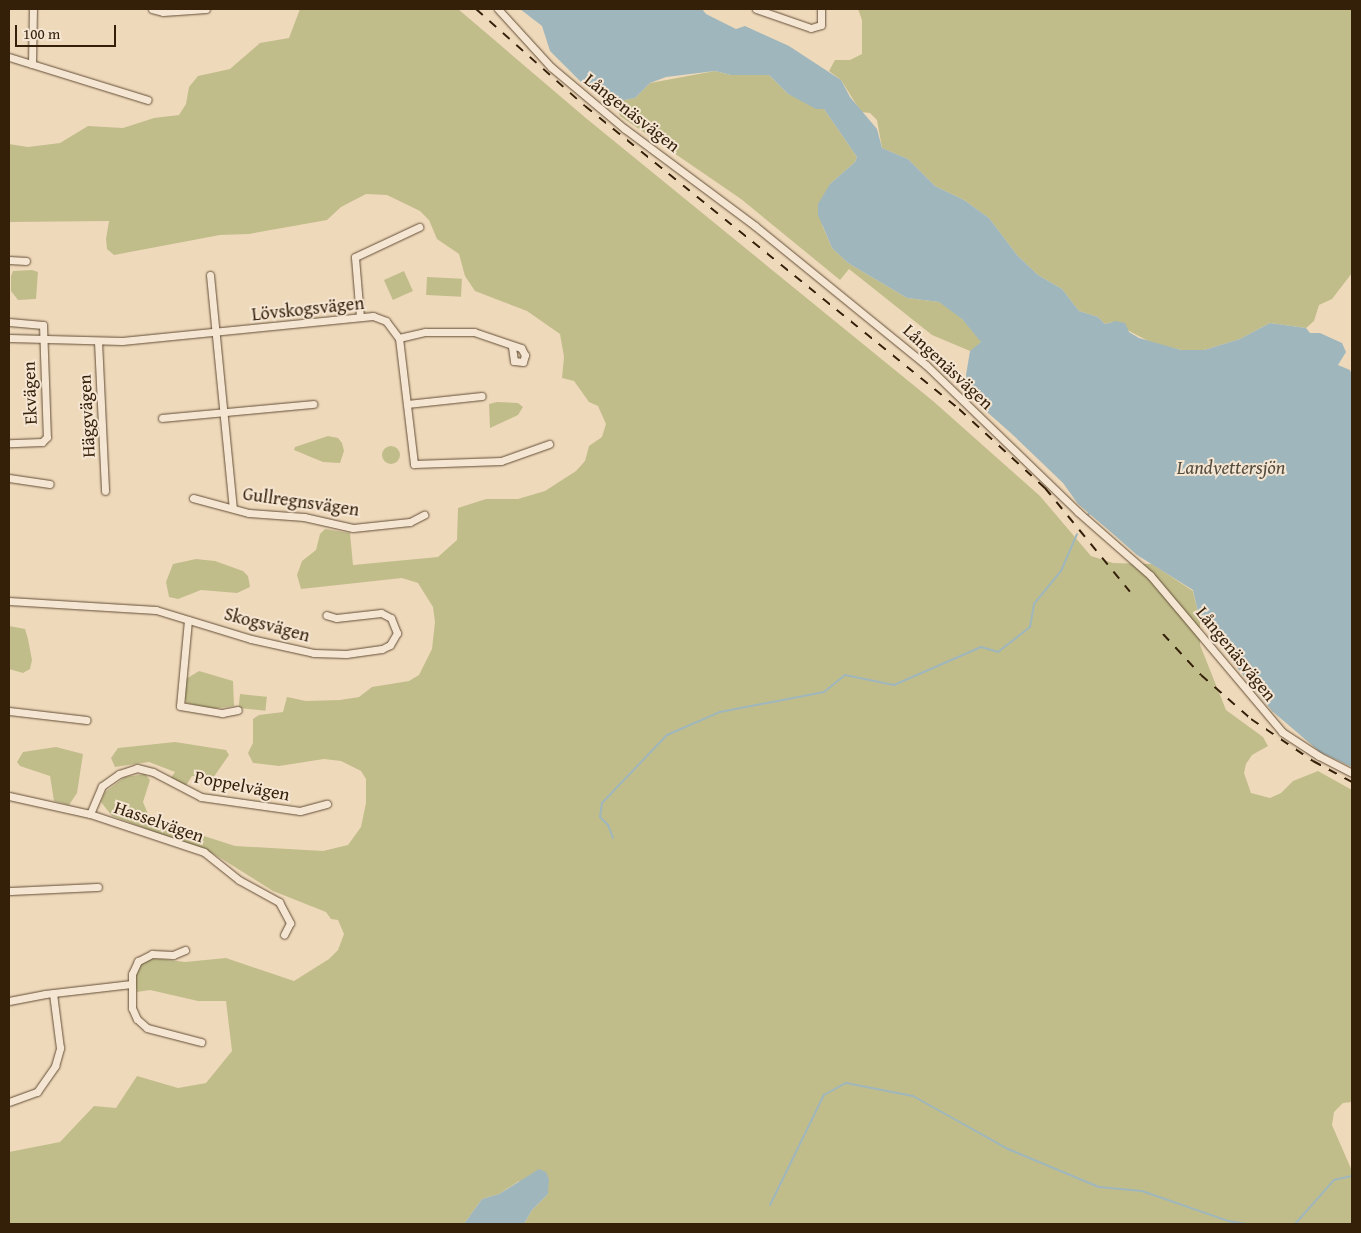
<!DOCTYPE html>
<html>
<head>
<meta charset="utf-8">
<style>
	body { margin:0 }
	#map { position:relative; width:1361px; height:1233px; overflow:hidden; background:#efd9bb; font-family:"Gentium Book Plus",serif }
	div>[style] { position:absolute }
	[style*='--x'] { left:calc(var(--x)*1px); top:calc(var(--y)*1px); width:calc(var(--w)*1px); rotate:calc(var(--a)*1deg) }
	.green>* { inset:0; background:#c1bd8b; transform-origin:0 0 }
	.round { border-radius:50% }
	.water>* { inset:0; background:#9fb7bc }
	.stream>* { height:2px; margin:-1px; padding:0 1px; transform-origin:1px; border-radius:1px; background:#9fb7bc }
	.roads { filter:drop-shadow(0 0 1px #634e36) drop-shadow(0 0 1px #634e36) }
	.street>* { height:7px; margin:-3.5px; padding:0 3.5px; transform-origin:3.5px; border-radius:3.5px; background:#f5e6d3 }
	.rail>* { height:2px; margin-top:-1px; transform-origin:0; background:repeating-linear-gradient(90deg,#341f09 0 9px,transparent 0 18px) }
	span { translate:-50% -50%; white-space:nowrap; text-align:center; line-height:1.15; -webkit-text-stroke:4px #f5e6d3; paint-order:stroke }
	.street-label { font-size:18px; color:#341f09 }
	.water-label { font-size:19px; color:#544d3f; font-style:italic }
	.frame { position:absolute; inset:0; border:10px solid #341f09; pointer-events:none }
	.scale { position:absolute; left:15px; top:25px; width:101px; height:22px; box-sizing:border-box; border:2px solid #341f09; border-top:0; padding-left:6px; font-size:15px; line-height:18px; white-space:nowrap; color:#341f09; -webkit-text-stroke:4px #f5e6d3; paint-order:stroke }
</style>
</head>
<body>
<div id="map">
	<div class="green">
		<div style="clip-path:polygon(300px 9px,458px 9px,587px 119px,933px 401px,1040px 496px,1091px 556px,1113px 563px,1152px 564px,1193px 591px,1200px 621px,1200px 645px,1226px 710px,1263px 737px,1268px 746px,1252px 755px,1246px 764px,1244px 773px,1251px 793px,1270px 798px,1281px 793px,1293px 781px,1318px 771px,1352px 790px,1352px 1102px,1343px 1103px,1334px 1112px,1332px 1125px,1352px 1171px,1352px 1224px,524px 1224px,532px 1210px,548px 1194px,519px 1181px,499px 1194px,482px 1199px,464px 1224px,9px 1224px,9px 1152px,60px 1142px,94px 1106px,116px 1108px,137px 1076px,178px 1088px,206px 1083px,232px 1051px,226px 1001px,198px 1001px,150px 990px,137px 992px,135px 981px,140px 964px,153px 958px,185px 962px,226px 958px,294px 981px,329px 959px,338px 950px,344px 934px,338px 920px,331px 919px,326px 912px,273px 891px,214px 854px,112px 816px,101px 802px,105px 792px,125px 777px,145px 774px,150px 780px,143px 802px,148px 814px,201px 835px,235px 846px,323px 851px,348px 845px,361px 827px,366px 803px,366px 779px,361px 771px,341px 761px,324px 759px,279px 766px,253px 763px,248px 753px,253px 743px,253px 719px,259px 715px,283px 712px,287px 697px,306px 701px,340px 700px,359px 697px,372px 687px,409px 681px,419px 675px,432px 649px,435px 622px,433px 607px,418px 583px,402px 578px,301px 589px,297px 575px,302px 561px,316px 550px,320px 534px,325px 529px,350px 533px,353px 565px,438px 557px,457px 540px,458px 508px,486px 499px,518px 499px,545px 491px,576px 471px,585px 461px,589px 446px,602px 437px,606px 424px,598px 406px,589px 402px,574px 381px,562px 378px,564px 357px,560px 334px,527px 311px,475px 291px,465px 276px,459px 254px,437px 239px,429px 220px,420px 211px,387px 195px,366px 194px,341px 207px,327px 220px,249px 234px,220px 235px,114px 255px,107px 249px,106px 239px,109px 221px,9px 222px,9px 144px,28px 147px,60px 143px,88px 126px,123px 128px,154px 118px,179px 115px,186px 104px,189px 87px,198px 76px,230px 69px,260px 43px,289px 38px)"></div>
		<div style="clip-path:polygon(858px 9px,1352px 9px,1352px 273px,1332px 299px,1319px 305px,1314px 321px,1306px 328px,1270px 323px,1240px 339px,1204px 350px,1181px 350px,1152px 343px,1112px 322px,1105px 324px,1098px 317px,1079px 311px,1062px 289px,1038px 275px,1017px 255px,989px 218px,964px 200px,935px 186px,908px 159px,882px 148px,877px 120px,870px 113px,861px 112px,841px 80px,829px 71px,835px 60px,850px 60px,862px 54px,862px 20px)"></div>
		<div style="clip-path:polygon(715px 71px,731px 75px,769px 75px,788px 94px,824px 109px,857px 157px,855px 162px,830px 184px,822px 225px,832px 248px,848px 263px,907px 298px,939px 302px,955px 312px,977px 334px,981px 342px,977px 348px,970px 351px,932px 335px,849px 269px,840px 280px,741px 199px,620px 116px,615px 102px,635px 98px,650px 83px)"></div>
		<div style="clip-path:polygon(32px 270px,38px 272px,36px 299px,18px 300px,11px 291px,11px 276px,13px 271px)"></div>
		<div style="left:404px;top:271px;width:22px;height:22px;rotate:66deg"></div>
		<div style="left:427px;top:277px;width:35px;height:18px;rotate:3deg"></div>
		<div style="clip-path:polygon(497px 402px,518px 403px,523px 407px,518px 415px,490px 428px,489px 404px)"></div>
		<div style="clip-path:polygon(328px 436px,338px 438px,342px 443px,344px 451px,340px 463px,323px 462px,294px 450px,295px 447px)"></div>
		<div class="round" style="left:382px;top:446px;width:18px;height:18px"></div>
		<div style="clip-path:polygon(196px 559px,215px 561px,243px 571px,248px 576px,250px 587px,237px 593px,201px 590px,178px 599px,169px 597px,166px 582px,173px 564px)"></div>
		<div style="clip-path:polygon(9px 626px,25px 629px,28px 639px,32px 660px,30px 669px,23px 673px,9px 669px)"></div>
		<div style="clip-path:polygon(199px 671px,233px 681px,234px 706px,211px 709px,187px 703px,184px 696px,186px 679px)"></div>
		<div style="left:240px;top:694px;width:27px;height:14px;rotate:6deg"></div>
		<div style="clip-path:polygon(175px 742px,226px 750px,229px 755px,213px 778px,192px 776px,185px 787px,170px 779px,175px 772px,149px 762px,115px 767px,111px 758px,118px 748px)"></div>
		<div style="clip-path:polygon(56px 747px,83px 754px,77px 793px,69px 805px,54px 801px,50px 776px,20px 766px,17px 762px,23px 752px)"></div>
	</div>
	<div class="water">
		<div style="clip-path:polygon(520px 9px,702px 9px,706px 14px,736px 29px,745px 26px,789px 46px,841px 80px,850px 97px,877px 129px,882px 148px,908px 159px,935px 186px,964px 200px,989px 218px,1017px 255px,1038px 275px,1062px 289px,1079px 311px,1098px 317px,1105px 324px,1116px 321px,1125px 323px,1129px 332px,1139px 338px,1181px 350px,1204px 350px,1240px 339px,1270px 323px,1306px 328px,1310px 333px,1320px 333px,1342px 343px,1346px 352px,1338px 365px,1350px 370px,1352px 376px,1352px 767px,1320px 752px,1272px 711px,1200px 621px,1193px 590px,1137px 555px,1112px 533px,1078px 504px,1063px 483px,1013px 435px,969px 396px,966px 375px,970px 351px,981px 342px,962px 319px,939px 302px,907px 298px,848px 263px,832px 248px,818px 215px,818px 204px,830px 184px,855px 162px,857px 157px,824px 109px,816px 109px,788px 94px,769px 75px,731px 75px,715px 71px,666px 77px,650px 83px,635px 98px,615px 102px,585px 86px,550px 51px,542px 26px)"></div>
		<div style="clip-path:polygon(539px 1169px,546px 1172px,549px 1179px,548px 1194px,532px 1210px,524px 1224px,464px 1224px,482px 1199px,499px 1194px)"></div>
	</div>
	<div class="stream">
		<div style="--x:1088;--y:515;--w:2;--a:-63"></div>
		<div style="--x:613;--y:838;--w:14;--a:-111"></div>
		<div style="--x:608;--y:825;--w:11;--a:-135"></div>
		<div style="--x:600;--y:817;--w:14;--a:-82"></div>
		<div style="--x:602;--y:803;--w:94;--a:-46.3"></div>
		<div style="--x:667;--y:735;--w:58;--a:-23.5"></div>
		<div style="--x:720;--y:712;--w:106;--a:-10.9"></div>
		<div style="--x:824;--y:692;--w:27;--a:-39"></div>
		<div style="--x:845;--y:675;--w:50;--a:11.5"></div>
		<div style="--x:894;--y:685;--w:95;--a:-23.6"></div>
		<div style="--x:981;--y:647;--w:18;--a:16"></div>
		<div style="--x:998;--y:652;--w:41;--a:-38"></div>
		<div style="--x:1030;--y:627;--w:23;--a:-80"></div>
		<div style="--x:1034;--y:604;--w:43;--a:-50.7"></div>
		<div style="--x:1061;--y:571;--w:40;--a:-66.6"></div>
		<div style="--x:770;--y:1205;--w:123;--a:-63.9"></div>
		<div style="--x:824;--y:1095;--w:25;--a:-29"></div>
		<div style="--x:846;--y:1083;--w:68;--a:11"></div>
		<div style="--x:913;--y:1096;--w:109;--a:29.2"></div>
		<div style="--x:1008;--y:1149;--w:99;--a:22.7"></div>
		<div style="--x:1099;--y:1187;--w:43;--a:5.3"></div>
		<div style="--x:1142;--y:1191;--w:91;--a:19.2"></div>
		<div style="--x:1228;--y:1221;--w:19;--a:9"></div>
		<div style="--x:1295;--y:1224;--w:59;--a:-48.4"></div>
		<div style="--x:1334;--y:1180;--w:18;--a:-13"></div>
	</div>
	<div class="roads">
		<div class="street">
			<div style="--x:152;--y:9;--w:11;--a:15"></div>
			<div style="--x:163;--y:12;--w:43;--a:-4"></div>
			<div style="--x:498;--y:9;--w:79;--a:47.6"></div>
			<div style="--x:551;--y:67;--w:97;--a:40"></div>
			<div style="--x:625;--y:129;--w:162;--a:36.7"></div>
			<div style="--x:755;--y:226;--w:220;--a:39.1"></div>
			<div style="--x:926;--y:365;--w:211;--a:44"></div>
			<div style="--x:1078;--y:512;--w:96;--a:41.2"></div>
			<div style="--x:1150;--y:575;--w:205;--a:49.9"></div>
			<div style="--x:1282;--y:732;--w:44;--a:33"></div>
			<div style="--x:1319;--y:756;--w:37;--a:27"></div>
			<div style="--x:756;--y:9;--w:58;--a:19.1"></div>
			<div style="--x:811;--y:28;--w:10;--a:-17"></div>
			<div style="--x:821;--y:25;--w:16;--a:-90"></div>
			<div style="--x:9;--y:57;--w:145;--a:17.2"></div>
			<div style="--x:32;--y:64;--w:55;--a:-89"></div>
			<div style="--x:9;--y:260;--w:17;--a:3"></div>
			<div style="--x:210;--y:275;--w:234;--a:84.4"></div>
			<div style="--x:360;--y:317;--w:60;--a:-94.8"></div>
			<div style="--x:355;--y:257;--w:71;--a:-25.1"></div>
			<div style="--x:9;--y:322;--w:34;--a:5"></div>
			<div style="--x:43;--y:325;--w:112;--a:88"></div>
			<div style="--x:47;--y:437;--w:7;--a:135"></div>
			<div style="--x:42;--y:442;--w:33;--a:178"></div>
			<div style="--x:9;--y:338;--w:113;--a:1.5"></div>
			<div style="--x:122;--y:341;--w:252;--a:-5.7"></div>
			<div style="--x:373;--y:316;--w:14;--a:21"></div>
			<div style="--x:386;--y:321;--w:21;--a:53"></div>
			<div style="--x:399;--y:338;--w:127;--a:83.2"></div>
			<div style="--x:414;--y:464;--w:87;--a:-2"></div>
			<div style="--x:501;--y:461;--w:51;--a:-19.5"></div>
			<div style="--x:399;--y:338;--w:27;--a:-13"></div>
			<div style="--x:425;--y:332;--w:49;--a:0"></div>
			<div style="--x:474;--y:332;--w:50;--a:18.8"></div>
			<div style="--x:521;--y:348;--w:8;--a:60"></div>
			<div style="--x:525;--y:355;--w:7;--a:106"></div>
			<div style="--x:523;--y:362;--w:9;--a:-174"></div>
			<div style="--x:514;--y:361;--w:15;--a:-98"></div>
			<div style="--x:98;--y:341;--w:150;--a:87.3"></div>
			<div style="--x:407;--y:404;--w:75;--a:-6.1"></div>
			<div style="--x:162;--y:418;--w:152;--a:-5.3"></div>
			<div style="--x:9;--y:478;--w:41;--a:8.3"></div>
			<div style="--x:193;--y:498;--w:58;--a:15"></div>
			<div style="--x:249;--y:513;--w:55;--a:4.2"></div>
			<div style="--x:304;--y:517;--w:50;--a:12.7"></div>
			<div style="--x:353;--y:528;--w:57;--a:-6"></div>
			<div style="--x:410;--y:522;--w:16;--a:-27"></div>
			<div style="--x:9;--y:601;--w:147;--a:3.5"></div>
			<div style="--x:156;--y:610;--w:99;--a:17"></div>
			<div style="--x:251;--y:639;--w:65;--a:12.5"></div>
			<div style="--x:314;--y:653;--w:32;--a:2"></div>
			<div style="--x:346;--y:654;--w:36;--a:-8"></div>
			<div style="--x:382;--y:649;--w:9;--a:-27"></div>
			<div style="--x:390;--y:645;--w:14;--a:-60"></div>
			<div style="--x:397;--y:633;--w:16;--a:-112"></div>
			<div style="--x:391;--y:618;--w:11;--a:-153"></div>
			<div style="--x:381;--y:613;--w:45;--a:173.7"></div>
			<div style="--x:336;--y:618;--w:10;--a:-163"></div>
			<div style="--x:188;--y:620;--w:86;--a:95.3"></div>
			<div style="--x:180;--y:706;--w:43;--a:9.5"></div>
			<div style="--x:222;--y:713;--w:16;--a:-11"></div>
			<div style="--x:9;--y:711;--w:78;--a:6.7"></div>
			<div style="--x:9;--y:796;--w:83;--a:12.5"></div>
			<div style="--x:90;--y:814;--w:120;--a:18.4"></div>
			<div style="--x:204;--y:852;--w:45;--a:38.7"></div>
			<div style="--x:239;--y:880;--w:46;--a:28.8"></div>
			<div style="--x:279;--y:902;--w:24;--a:62"></div>
			<div style="--x:290;--y:923;--w:13;--a:117"></div>
			<div style="--x:90;--y:814;--w:30;--a:-67"></div>
			<div style="--x:102;--y:786;--w:21;--a:-35"></div>
			<div style="--x:119;--y:774;--w:19;--a:-18"></div>
			<div style="--x:137;--y:768;--w:16;--a:14"></div>
			<div style="--x:153;--y:772;--w:54;--a:27.5"></div>
			<div style="--x:201;--y:797;--w:100;--a:8"></div>
			<div style="--x:300;--y:811;--w:28;--a:-15"></div>
			<div style="--x:9;--y:891;--w:89;--a:-2.6"></div>
			<div style="--x:185;--y:950;--w:13;--a:157"></div>
			<div style="--x:173;--y:955;--w:21;--a:-177"></div>
			<div style="--x:152;--y:954;--w:16;--a:153"></div>
			<div style="--x:138;--y:961;--w:14;--a:115"></div>
			<div style="--x:132;--y:974;--w:34;--a:90"></div>
			<div style="--x:132;--y:1008;--w:12;--a:66"></div>
			<div style="--x:137;--y:1019;--w:13;--a:42"></div>
			<div style="--x:147;--y:1028;--w:56;--a:14.5"></div>
			<div style="--x:9;--y:1001;--w:37;--a:-11"></div>
			<div style="--x:45;--y:994;--w:87;--a:-6.6"></div>
			<div style="--x:9;--y:1102;--w:30;--a:-20"></div>
			<div style="--x:37;--y:1092;--w:32;--a:-55"></div>
			<div style="--x:55;--y:1066;--w:19;--a:-74"></div>
			<div style="--x:60;--y:1048;--w:55;--a:-97.3"></div>
		</div>
	</div>
	<div class="rail">
		<div style="--x:476;--y:9;--w:146;--a:41.7"></div>
		<div style="--x:585;--y:106;--w:481;--a:39"></div>
		<div style="--x:959;--y:409;--w:117;--a:42.6"></div>
		<div style="--x:1045;--y:488;--w:134;--a:50.7"></div>
		<div style="--x:1163;--y:634;--w:56;--a:47.2"></div>
		<div style="--x:1201;--y:675;--w:67;--a:41.3"></div>
		<div style="--x:1251;--y:719;--w:75;--a:34.1"></div>
		<div style="--x:1313;--y:761;--w:44;--a:28.3"></div>
	</div>
	<div class="street-label">
		<span style="left:632px;top:113px;rotate:38deg">Långenäsvägen</span>
		<span style="left:308px;top:309px;rotate:-6deg">Lövskogsvägen</span>
		<span style="left:948px;top:367px;rotate:43deg">Långenäsvägen</span>
		<span style="left:30px;top:393px;rotate:-92deg">Ekvägen</span>
		<span style="left:87px;top:416px;rotate:-93deg">Häggvägen</span>
		<span style="left:301px;top:502px;rotate:8deg">Gullregnsvägen</span>
		<span style="left:267px;top:625px;rotate:15deg">Skogsvägen</span>
		<span style="left:1236px;top:654px;rotate:51deg">Långenäsvägen</span>
		<span style="left:242px;top:786px;rotate:11deg">Poppelvägen</span>
		<span style="left:159px;top:822px;rotate:19deg">Hasselvägen</span>
	</div>
	<div class="water-label">
		<span style="left:1231px;top:468px">Landvettersjön</span>
	</div>
	<div class="frame"></div>
	<div class="scale">100 m</div>
</div>
</body>
</html>
